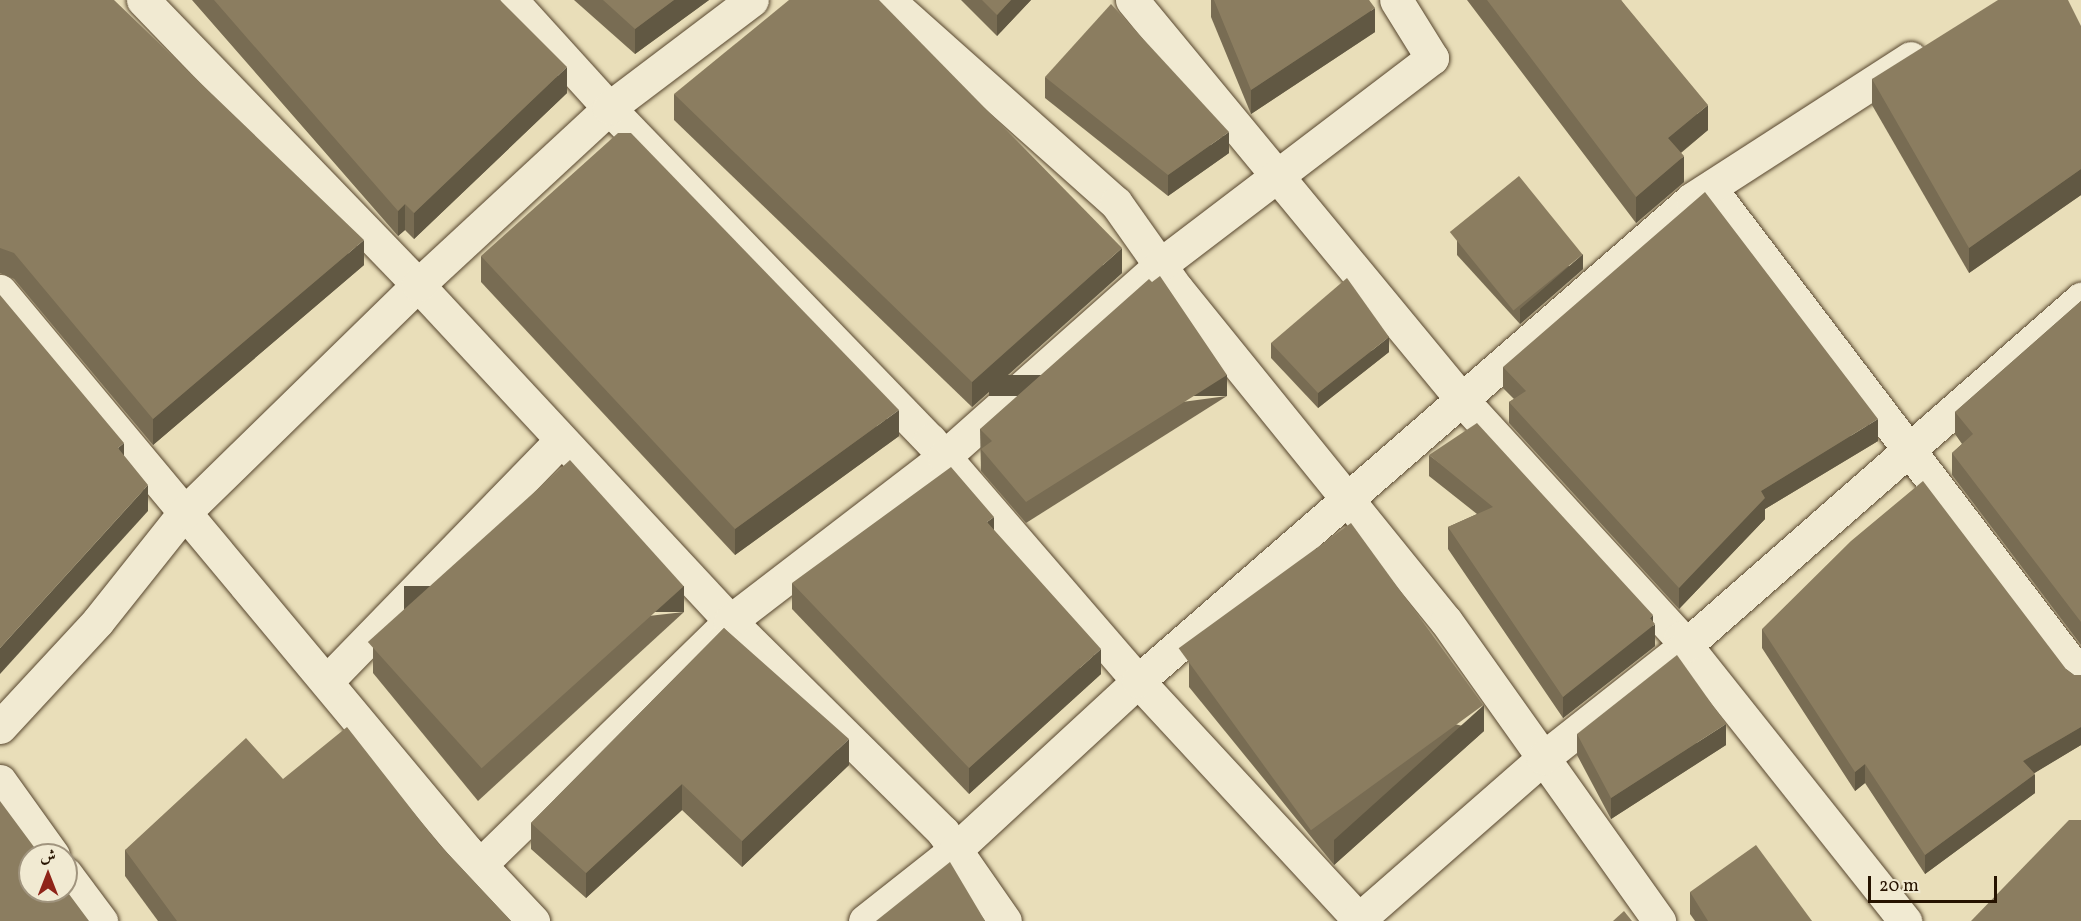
<!DOCTYPE html>
<html>
<head>
<meta charset="utf-8">
<style>
	body { margin:0 }
	#map { position:relative; width:2081px; height:921px; overflow:hidden; background:#e9deb9; font-family:Vollkorn,Amiri,serif }
	div>[style] { position:absolute }
	[style*='--x'] { left:calc(var(--x)*1px); top:calc(var(--y)*1px); width:calc(var(--w)*1px); rotate:calc(var(--a)*1deg) }
	.roads { filter:drop-shadow(0 0 2px #57462e) drop-shadow(0 0 2px #57462e) }
	.street>* { height:33px; margin:-16.5px; padding:0 16.5px; transform-origin:16.5px; border-radius:16.5px; background:#f1ead2 }
	.wall>* { inset:0; background:#786c53 }
	.shaded-wall>* { inset:0; background:#615843; transform-origin:0 0 }
	.building>* { inset:0; background:#8b7d60; transform-origin:0 0 }
	span { translate:-50% -50%; white-space:nowrap; text-align:center; line-height:1.15; -webkit-text-stroke:6px #f1ead2; paint-order:stroke }
	.north { position:absolute; left:18px; top:843px; width:60px; height:60px; box-sizing:border-box; background:#f1ead2; border:2px solid #a0947e; border-radius:50%; rotate:0deg; font-size:16px; font-weight:700; line-height:24px; text-align:center; color:#261300 }
	.north::after { content:''; display:block; margin:auto; width:21px; height:27px; background:#8f2418; clip-path:polygon(50% 0,100% 100%,50% 72%,0 100%) }
	.scale { position:absolute; left:1868px; top:876px; width:129px; height:27px; box-sizing:border-box; border:3px solid #261300; border-top:0; padding-left:8px; font-size:18px; line-height:21px; white-space:nowrap; color:#261300; -webkit-text-stroke:4px #f1ead2; paint-order:stroke }
</style>
</head>
<body>
<div id="map">
	<div class="roads">
		<div class="street">
			<div style="--x:143;--y:0;--w:396;--a:46"></div>
			<div style="--x:418;--y:285;--w:459;--a:47.1"></div>
			<div style="--x:730;--y:621;--w:300;--a:44.7"></div>
			<div style="--x:943;--y:832;--w:108;--a:55.1"></div>
			<div style="--x:511;--y:0;--w:146;--a:47.8"></div>
			<div style="--x:609;--y:108;--w:462;--a:46"></div>
			<div style="--x:930;--y:440;--w:318;--a:49.2"></div>
			<div style="--x:1138;--y:681;--w:327;--a:47.2"></div>
			<div style="--x:888;--y:0;--w:305;--a:41.7"></div>
			<div style="--x:1116;--y:203;--w:105;--a:54.7"></div>
			<div style="--x:1177;--y:289;--w:427;--a:51"></div>
			<div style="--x:1446;--y:621;--w:368;--a:54.6"></div>
			<div style="--x:1132;--y:0;--w:520;--a:50.46"></div>
			<div style="--x:1463;--y:401;--w:321;--a:47.5"></div>
			<div style="--x:1680;--y:638;--w:362;--a:51.5"></div>
			<div style="--x:1710;--y:188;--w:613;--a:52.76"></div>
			<div style="--x:0;--y:291;--w:728;--a:50.18"></div>
			<div style="--x:466;--y:850;--w:98;--a:46.7"></div>
			<div style="--x:327;--y:681;--w:336;--a:-45.8"></div>
			<div style="--x:0;--y:727;--w:144;--a:-47.2"></div>
			<div style="--x:98;--y:621;--w:138;--a:-51.5"></div>
			<div style="--x:184;--y:513;--w:327;--a:-44.3"></div>
			<div style="--x:418;--y:285;--w:260;--a:-42.8"></div>
			<div style="--x:609;--y:108;--w:179;--a:-37.1"></div>
			<div style="--x:0;--y:781;--w:91;--a:54.4"></div>
			<div style="--x:480;--y:865;--w:349;--a:-44.3"></div>
			<div style="--x:730;--y:621;--w:270;--a:-37.5"></div>
			<div style="--x:944;--y:457;--w:289;--a:-41.6"></div>
			<div style="--x:1160;--y:265;--w:342;--a:-37.3"></div>
			<div style="--x:1432;--y:58;--w:68;--a:-121.8"></div>
			<div style="--x:66;--y:874;--w:59;--a:53.3"></div>
			<div style="--x:865;--y:921;--w:115;--a:-38.3"></div>
			<div style="--x:955;--y:850;--w:249;--a:-42.7"></div>
			<div style="--x:1138;--y:681;--w:734;--a:-41.02"></div>
			<div style="--x:1692;--y:199;--w:260;--a:-32.8"></div>
			<div style="--x:1357;--y:921;--w:247;--a:-41.2"></div>
			<div style="--x:1543;--y:758;--w:181;--a:-38.3"></div>
			<div style="--x:1685;--y:646;--w:527;--a:-41.23"></div>
		</div>
	</div>
	<div class="wall">
		<div style="clip-path:polygon(0 0,364px 265px,153px 445px,14px 279px,0 273px)"></div>
		<div style="clip-path:polygon(192px 0,500px 0,567px 93px,414px 239px,405px 230px,398px 236px)"></div>
		<div style="clip-path:polygon(574px 0,709px 0,635px 54px)"></div>
		<div style="clip-path:polygon(961px 0,1031px 0,997px 36px)"></div>
		<div style="clip-path:polygon(1211px 0,1369px 0,1375px 32px,1251px 114px,1211px 17px)"></div>
		<div style="clip-path:polygon(1467px 0,1621px 0,1708px 130px,1681px 153px,1684px 182px,1636px 223px)"></div>
		<div style="clip-path:polygon(2081px 26px,2081px 195px,1969px 273px,1872px 105px,1872px 79px)"></div>
		<div style="clip-path:polygon(1045px 77px,1229px 153px,1168px 196px,1045px 98px)"></div>
		<div style="clip-path:polygon(674px 94px,1122px 273px,972px 407px,674px 120px)"></div>
		<div style="clip-path:polygon(1457px 240px,1583px 269px,1520px 324px,1457px 255px)"></div>
		<div style="clip-path:polygon(481px 256px,899px 436px,735px 555px,481px 282px)"></div>
		<div style="clip-path:polygon(2081px 301px,2081px 645px,1952px 475px,1952px 453px,1962px 444px,1955px 434px,1955px 412px)"></div>
		<div style="clip-path:polygon(1271px 343px,1389px 352px,1318px 408px,1271px 358px)"></div>
		<div style="clip-path:polygon(1503px 367px,1878px 441px,1765px 509px,1765px 519px,1679px 609px,1509px 423px,1509px 402px,1514px 399px,1503px 388px)"></div>
		<div style="clip-path:polygon(1227px 396px,1026px 523px,981px 471px,980px 429px)"></div>
		<div style="clip-path:polygon(1429px 455px,1653px 622px,1655px 646px,1563px 718px,1448px 549px,1448px 527px,1477px 514px,1429px 476px)"></div>
		<div style="clip-path:polygon(792px 583px,1101px 674px,969px 794px,792px 609px)"></div>
		<div style="clip-path:polygon(684px 612px,478px 801px,373px 673px,373px 647px)"></div>
		<div style="clip-path:polygon(724px 628px,849px 765px,742px 867px,682px 810px,586px 898px,531px 849px,531px 823px)"></div>
		<div style="clip-path:polygon(1762px 629px,2066px 669px,2074px 675px,2081px 675px,2081px 745px,2034px 773px,2035px 793px,1925px 874px,1865px 783px,1855px 791px,1762px 648px)"></div>
		<div style="clip-path:polygon(1189px 661px,1484px 731px,1334px 865px,1189px 687px)"></div>
		<div style="clip-path:polygon(1577px 734px,1726px 745px,1611px 819px,1577px 755px)"></div>
		<div style="clip-path:polygon(283px 779px,437px 842px,511px 921px,158px 921px,125px 876px,125px 850px)"></div>
		<div style="clip-path:polygon(1690px 892px,1812px 921px,1695px 921px,1690px 914px)"></div>
	</div>
	<div class="shaded-wall">
		<div style="clip-path:polygon(674px 0,709px 0,635px 54px,635px 29px)"></div>
		<div style="clip-path:polygon(1011px 0,1031px 0,997px 36px,997px 15px)"></div>
		<div style="clip-path:polygon(1375px 8px,1375px 32px,1251px 114px,1251px 90px)"></div>
		<div style="clip-path:polygon(567px 67px,567px 93px,414px 239px,414px 213px)"></div>
		<div style="clip-path:polygon(1708px 105px,1708px 130px,1668px 163px,1668px 138px)"></div>
		<div style="clip-path:polygon(1229px 132px,1229px 153px,1168px 196px,1168px 175px)"></div>
		<div style="clip-path:polygon(1684px 156px,1684px 182px,1636px 223px,1636px 197px)"></div>
		<div style="clip-path:polygon(2081px 169px,2081px 195px,1969px 273px,1969px 248px)"></div>
		<div style="clip-path:polygon(405px 204px,405px 230px,398px 236px,398px 211px)"></div>
		<div style="clip-path:polygon(364px 240px,364px 265px,153px 445px,153px 419px)"></div>
		<div style="clip-path:polygon(1122px 248px,1122px 273px,972px 407px,972px 382px)"></div>
		<div style="clip-path:polygon(1583px 254px,1583px 269px,1520px 324px,1520px 309px)"></div>
		<div style="clip-path:polygon(1389px 337px,1389px 352px,1318px 408px,1318px 393px)"></div>
		<div style="left:1227px;top:375px;width:21px;height:238px;rotate:90deg"></div>
		<div style="clip-path:polygon(899px 410px,899px 436px,735px 555px,735px 529px)"></div>
		<div style="clip-path:polygon(1878px 419px,1878px 441px,1765px 509px,1765px 519px,1679px 609px,1679px 588px,1761px 491px)"></div>
		<div style="clip-path:polygon(124px 443px,124px 469px,118px 448px)"></div>
		<div style="clip-path:polygon(148px 485px,148px 511px,0 674px,0 648px)"></div>
		<div style="clip-path:polygon(994px 517px,994px 543px,987px 522px)"></div>
		<div style="left:684px;top:586px;width:26px;height:280px;rotate:90deg"></div>
		<div style="clip-path:polygon(1653px 615px,1653px 626px,1655px 624px,1655px 646px,1563px 718px,1563px 697px)"></div>
		<div style="clip-path:polygon(1101px 649px,1101px 674px,969px 794px,969px 768px)"></div>
		<div style="clip-path:polygon(1484px 705px,1484px 731px,1334px 865px,1334px 840px)"></div>
		<div style="clip-path:polygon(1726px 724px,1726px 745px,1611px 819px,1611px 798px)"></div>
		<div style="clip-path:polygon(2081px 727px,2081px 745px,2023px 780px,2023px 761px)"></div>
		<div style="clip-path:polygon(849px 739px,849px 765px,742px 867px,742px 841px)"></div>
		<div style="clip-path:polygon(1865px 764px,1865px 783px,1855px 791px,1855px 772px)"></div>
		<div style="clip-path:polygon(2035px 774px,2035px 793px,1925px 874px,1925px 855px)"></div>
		<div style="clip-path:polygon(682px 784px,682px 810px,586px 898px,586px 873px)"></div>
	</div>
	<div class="building">
		<div style="clip-path:polygon(0 0,114px 0,364px 240px,153px 419px,14px 253px,0 248px)"></div>
		<div style="clip-path:polygon(214px 0,500px 0,567px 67px,414px 213px,405px 204px,398px 211px)"></div>
		<div style="clip-path:polygon(603px 0,674px 0,635px 29px)"></div>
		<div style="clip-path:polygon(789px 0,879px 0,1122px 248px,972px 382px,674px 94px)"></div>
		<div style="clip-path:polygon(982px 0,1011px 0,997px 15px)"></div>
		<div style="clip-path:polygon(1214px 0,1369px 0,1375px 8px,1251px 90px)"></div>
		<div style="clip-path:polygon(1487px 0,1621px 0,1708px 105px,1668px 138px,1684px 156px,1636px 197px)"></div>
		<div style="clip-path:polygon(1998px 0,2068px 0,2081px 26px,2081px 169px,1969px 248px,1872px 79px)"></div>
		<div style="clip-path:polygon(1111px 4px,1229px 132px,1168px 175px,1045px 77px)"></div>
		<div style="clip-path:polygon(618px 133px,631px 133px,899px 410px,735px 529px,481px 256px)"></div>
		<div style="left:1519px;top:176px;width:101px;height:89px;rotate:51deg"></div>
		<div style="clip-path:polygon(1705px 192px,1878px 419px,1761px 491px,1765px 498px,1679px 588px,1509px 402px,1526px 391px,1503px 367px)"></div>
		<div style="clip-path:polygon(1160px 276px,1227px 375px,1026px 502px,981px 449px,992px 441px,980px 429px,1149px 279px,1152px 282px)"></div>
		<div style="clip-path:polygon(1347px 278px,1389px 337px,1318px 393px,1271px 343px)"></div>
		<div style="clip-path:polygon(0 295px,124px 443px,118px 448px,148px 485px,0 648px)"></div>
		<div style="clip-path:polygon(2081px 301px,2081px 622px,1952px 453px,1973px 434px,1955px 412px)"></div>
		<div style="clip-path:polygon(1477px 423px,1653px 615px,1650px 618px,1655px 624px,1563px 697px,1448px 527px,1493px 507px,1429px 455px)"></div>
		<div style="left:570px;top:460px;width:170px;height:272px;rotate:48deg"></div>
		<div style="clip-path:polygon(951px 467px,994px 517px,987px 522px,1101px 649px,969px 768px,792px 583px)"></div>
		<div style="clip-path:polygon(1923px 481px,2066px 669px,2074px 675px,2081px 675px,2081px 727px,2023px 761px,2035px 774px,1925px 855px,1865px 764px,1855px 772px,1762px 629px,1851px 541px)"></div>
		<div style="left:1351px;top:523px;width:225px;height:213px;rotate:54deg"></div>
		<div style="clip-path:polygon(724px 628px,849px 739px,742px 841px,682px 784px,586px 873px,531px 823px)"></div>
		<div style="clip-path:polygon(1677px 655px,1726px 724px,1611px 798px,1577px 734px)"></div>
		<div style="clip-path:polygon(347px 727px,437px 842px,511px 921px,177px 921px,125px 850px,246px 738px,283px 779px)"></div>
		<div style="clip-path:polygon(0 801px,40px 855px,30px 855px,30px 891px,66px 890px,89px 921px,0 921px)"></div>
		<div style="clip-path:polygon(2069px 820px,2081px 820px,2081px 921px,1971px 921px)"></div>
		<div style="clip-path:polygon(1756px 845px,1812px 921px,1708px 921px,1690px 892px)"></div>
		<div style="clip-path:polygon(950px 862px,985px 921px,876px 921px)"></div>
		<div style="clip-path:polygon(1624px 911px,1632px 921px,1613px 921px)"></div>
	</div>
	<div class="north">ش</div>
	<div class="scale">20 m</div>
</div>
</body>
</html>
